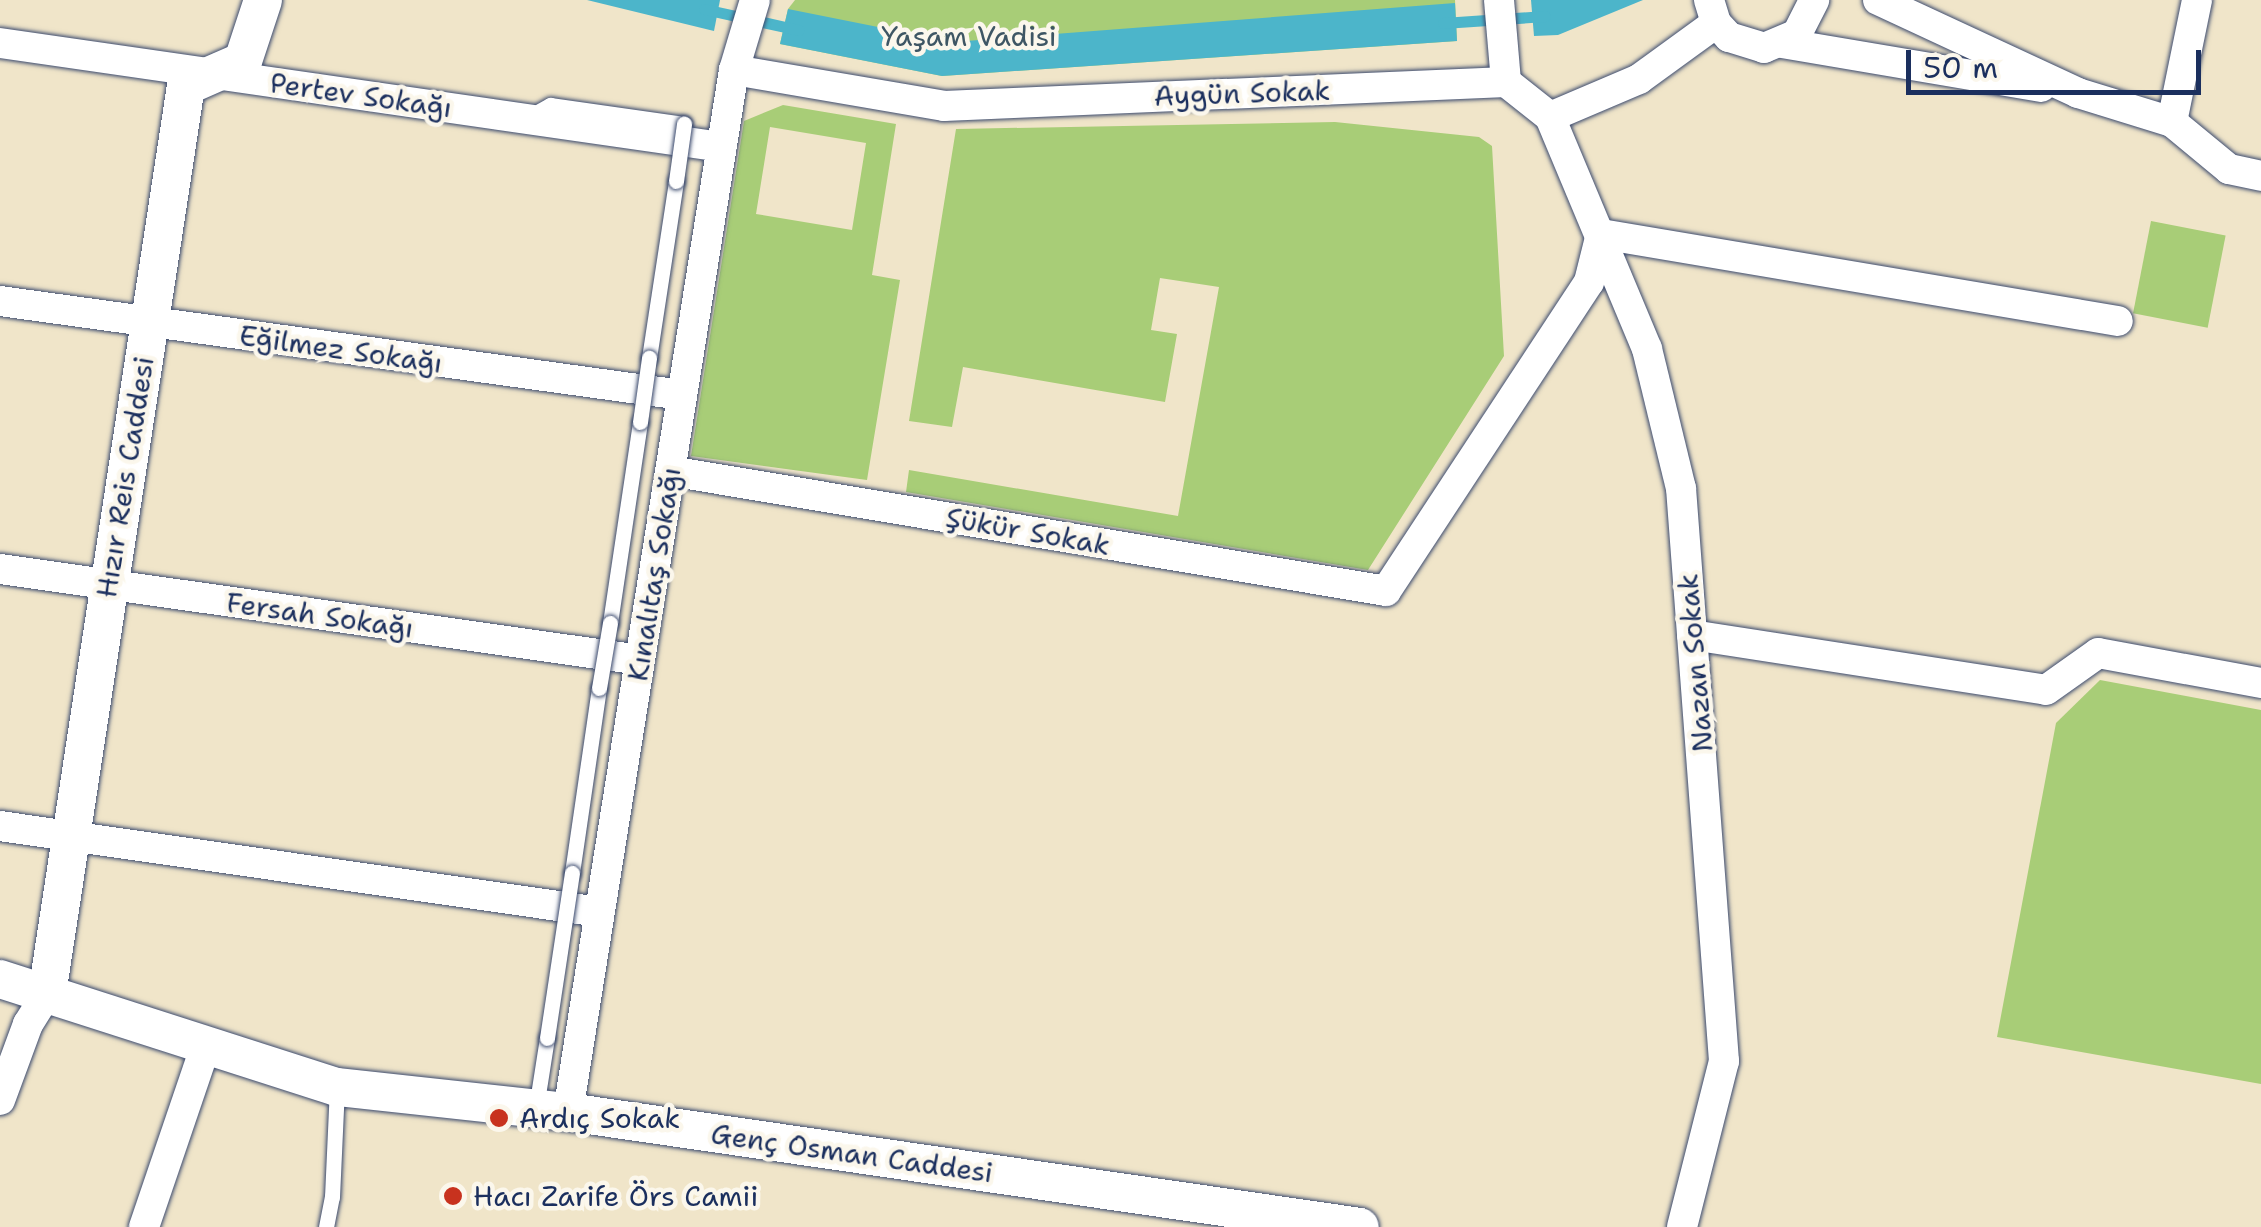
<!DOCTYPE html>
<html>
<head>
<meta charset="utf-8">
<style>
	body { margin:0 }
	#map { position:relative; width:2261px; height:1227px; overflow:hidden; background:#f0e5c9; font-family:"Shantell Sans",sans-serif }
	div>[style] { position:absolute }
	[style*='--x'] { left:calc(var(--x)*1px); top:calc(var(--y)*1px); width:calc(var(--w)*1px); rotate:calc(var(--a)*1deg) }
	.green>* { inset:0; background:#a8cd77; transform-origin:0 0 }
	.water>* { inset:0; background:#4cb5ca }
	.stream>* { height:11px; margin:-5.5px; padding:0 5.5px; transform-origin:5.5px; border-radius:5.5px; background:#4cb5ca }
	.roads { filter:drop-shadow(0 0 2px #3b4a6e) drop-shadow(0 0 2px #3b4a6e) }
	.service>* { height:15px; margin:-7.5px; padding:0 7.5px; transform-origin:7.5px; border-radius:7.5px; background:#fff }
	.minor>* { height:30px; margin:-15px; padding:0 15px; transform-origin:15px; border-radius:15px; background:#fff }
	.tertiary>* { height:38px; margin:-19px; padding:0 19px; transform-origin:19px; border-radius:19px; background:#fff }
	.bridges { filter:drop-shadow(0 0 2px #3b4a6e) drop-shadow(0 0 2px #3b4a6e) }
	.service-bridge>* { height:15px; margin:-7.5px; padding:0 7.5px; transform-origin:7.5px; border-radius:7.5px; background:#fff }
	.dots>* { width:28px; height:28px; translate:-50% -50%; box-sizing:border-box; border:5px solid #fbf7ec; border-radius:50% }
	span { translate:-50% -50%; white-space:nowrap; text-align:center; line-height:1.15; -webkit-text-stroke:9px #fbf7ec; paint-order:stroke }
	.park-label { font-size:28px; color:#3e5664 }
	.street-label { font-size:28px; color:#1b2f5e }
	.poi-label { font-size:28px; color:#1b2f5e }
	.left { translate:0 -50%; text-align:left }
	.scale { position:absolute; left:1906px; top:50px; width:295px; height:45px; box-sizing:border-box; border:5px solid #1b2f5e; border-top:0; padding-left:12px; font-size:30px; line-height:35px; white-space:nowrap; color:#1b2f5e; -webkit-text-stroke:8px #fbf7ec; paint-order:stroke }
</style>
</head>
<body>
<div id="map">
	<div class="green">
		<div style="clip-path:polygon(795px 0,1455px 0,1457px 41px,942px 76px,780px 44px,788px 9px)"></div>
		<div style="clip-path:polygon(evenodd,783px 105px,896px 124px,872px 275px,900px 280px,867px 480px,691px 456px,744px 121px,783px 105px,770px 127px,866px 143px,852px 230px,756px 214px,770px 127px)"></div>
		<div style="clip-path:polygon(1335px 122px,1479px 137px,1492px 146px,1504px 356px,1368px 570px,906px 492px,909px 470px,1178px 516px,1219px 287px,1160px 278px,1151px 330px,1177px 334px,1165px 402px,963px 367px,952px 427px,909px 421px,956px 129px)"></div>
		<div style="left:2151px;top:221px;width:76px;height:94px;rotate:11deg"></div>
		<div style="clip-path:polygon(2100px 680px,2261px 710px,2261px 1084px,1997px 1037px,2056px 723px)"></div>
	</div>
	<div class="water">
		<div style="clip-path:polygon(587px 0,720px 0,714px 31px)"></div>
		<div style="clip-path:polygon(1531px 0,1643px 0,1558px 35px,1534px 36px)"></div>
		<div style="clip-path:polygon(1455px 3px,1457px 41px,942px 76px,780px 44px,788px 9px,953px 42px)"></div>
	</div>
	<div class="stream">
		<div style="--x:704;--y:9;--w:97;--a:12.5"></div>
		<div style="--x:1443;--y:23;--w:102;--a:-3.9"></div>
	</div>
	<div class="roads">
		<div class="service">
			<div style="--x:532;--y:115;--w:21;--a:-29"></div>
			<div style="--x:550;--y:105;--w:135;--a:8.1"></div>
			<div style="--x:649;--y:358;--w:179;--a:-81.3"></div>
			<div style="--x:610;--y:623;--w:203;--a:-81.5"></div>
			<div style="--x:572;--y:873;--w:187;--a:-81.7"></div>
			<div style="--x:536;--y:1108;--w:71;--a:-81.1"></div>
			<div style="--x:326;--y:1227;--w:31;--a:-79"></div>
			<div style="--x:332;--y:1197;--w:110;--a:-87.4"></div>
		</div>
		<div class="minor">
			<div style="--x:1499;--y:0;--w:82;--a:85.1"></div>
			<div style="--x:1709;--y:0;--w:24;--a:73"></div>
			<div style="--x:1716;--y:23;--w:19;--a:47"></div>
			<div style="--x:1729;--y:37;--w:37;--a:17"></div>
			<div style="--x:1764;--y:48;--w:36;--a:-23"></div>
			<div style="--x:1797;--y:34;--w:38;--a:-63"></div>
			<div style="--x:1878;--y:0;--w:221;--a:24.9"></div>
			<div style="--x:2078;--y:93;--w:98;--a:17.1"></div>
			<div style="--x:2172;--y:122;--w:74;--a:39.5"></div>
			<div style="--x:2229;--y:169;--w:33;--a:12"></div>
			<div style="--x:0;--y:43;--w:729;--a:8.2"></div>
			<div style="--x:1782;--y:43;--w:263;--a:9.6"></div>
			<div style="--x:734;--y:70;--w:213;--a:9.7"></div>
			<div style="--x:944;--y:106;--w:563;--a:-2.45"></div>
			<div style="--x:1506;--y:82;--w:56;--a:38.5"></div>
			<div style="--x:1550;--y:117;--w:97;--a:-23.1"></div>
			<div style="--x:1639;--y:79;--w:95;--a:-36"></div>
			<div style="--x:1550;--y:117;--w:251;--a:67.3"></div>
			<div style="--x:1647;--y:349;--w:143;--a:76.3"></div>
			<div style="--x:1681;--y:488;--w:575;--a:85.71"></div>
			<div style="--x:1724;--y:1061;--w:171;--a:104.2"></div>
			<div style="--x:2172;--y:122;--w:125;--a:-78.4"></div>
			<div style="--x:0;--y:301;--w:688;--a:7.85"></div>
			<div style="--x:670;--y:471;--w:726;--a:9.51"></div>
			<div style="--x:1386;--y:591;--w:370;--a:-56.7"></div>
			<div style="--x:1589;--y:282;--w:49;--a:-76"></div>
			<div style="--x:1601;--y:234;--w:524;--a:9.55"></div>
			<div style="--x:0;--y:569;--w:646;--a:8.09"></div>
			<div style="--x:1692;--y:635;--w:358;--a:8.8"></div>
			<div style="--x:2046;--y:690;--w:64;--a:-35.4"></div>
			<div style="--x:2098;--y:653;--w:166;--a:10.4"></div>
			<div style="--x:0;--y:826;--w:606;--a:8.16"></div>
			<div style="--x:0;--y:1100;--w:81;--a:-69.8"></div>
			<div style="--x:28;--y:1024;--w:36;--a:-58"></div>
			<div style="--x:568;--y:1112;--w:1055;--a:-80.95"></div>
			<div style="--x:734;--y:70;--w:73;--a:-73.3"></div>
			<div style="--x:144;--y:1227;--w:189;--a:-71.2"></div>
		</div>
		<div class="tertiary">
			<div style="--x:0;--y:979;--w:354;--a:17.8"></div>
			<div style="--x:337;--y:1087;--w:232;--a:6.2"></div>
			<div style="--x:568;--y:1112;--w:800;--a:8.26"></div>
			<div style="--x:47;--y:994;--w:919;--a:-81.3"></div>
			<div style="--x:186;--y:86;--w:62;--a:-23.7"></div>
			<div style="--x:243;--y:61;--w:64;--a:-71.8"></div>
		</div>
	</div>
	<div class="bridges">
		<div class="service-bridge">
			<div style="--x:676;--y:181;--w:58;--a:-82"></div>
			<div style="--x:640;--y:422;--w:65;--a:-82"></div>
			<div style="--x:599;--y:688;--w:66;--a:-80.4"></div>
			<div style="--x:547;--y:1038;--w:167;--a:-81.4"></div>
		</div>
	</div>
	<div class="dots">
		<div style="left:499px;top:1118px;background:#c8321e"></div>
		<div style="left:453px;top:1196px;background:#c8321e"></div>
	</div>
	<div class="park-label">
		<span style="left:969px;top:36px">Yaşam Vadisi</span>
	</div>
	<div class="street-label">
		<span style="left:1242px;top:93px;rotate:-2deg">Aygün Sokak</span>
		<span style="left:361px;top:95px;rotate:8deg">Pertev Sokağı</span>
		<span style="left:341px;top:349px;rotate:8deg">Eğilmez Sokağı</span>
		<span style="left:125px;top:477px;rotate:-81deg">Hızır Reis Caddesi</span>
		<span style="left:1028px;top:531px;rotate:10deg">Şükür Sokak</span>
		<span style="left:654px;top:574px;rotate:-81deg">Kınalıtaş Sokağı</span>
		<span style="left:320px;top:615px;rotate:8deg">Fersah Sokağı</span>
		<span style="left:1695px;top:663px;rotate:-95deg">Nazan Sokak</span>
		<span style="left:852px;top:1153px;rotate:8deg">Genç Osman Caddesi</span>
	</div>
	<div class="poi-label">
		<span class="left" style="left:519px;top:1118px">Ardıç Sokak</span>
		<span class="left" style="left:473px;top:1196px">Hacı Zarife Örs Camii</span>
	</div>
	<div class="scale">50 m</div>
</div>
</body>
</html>
